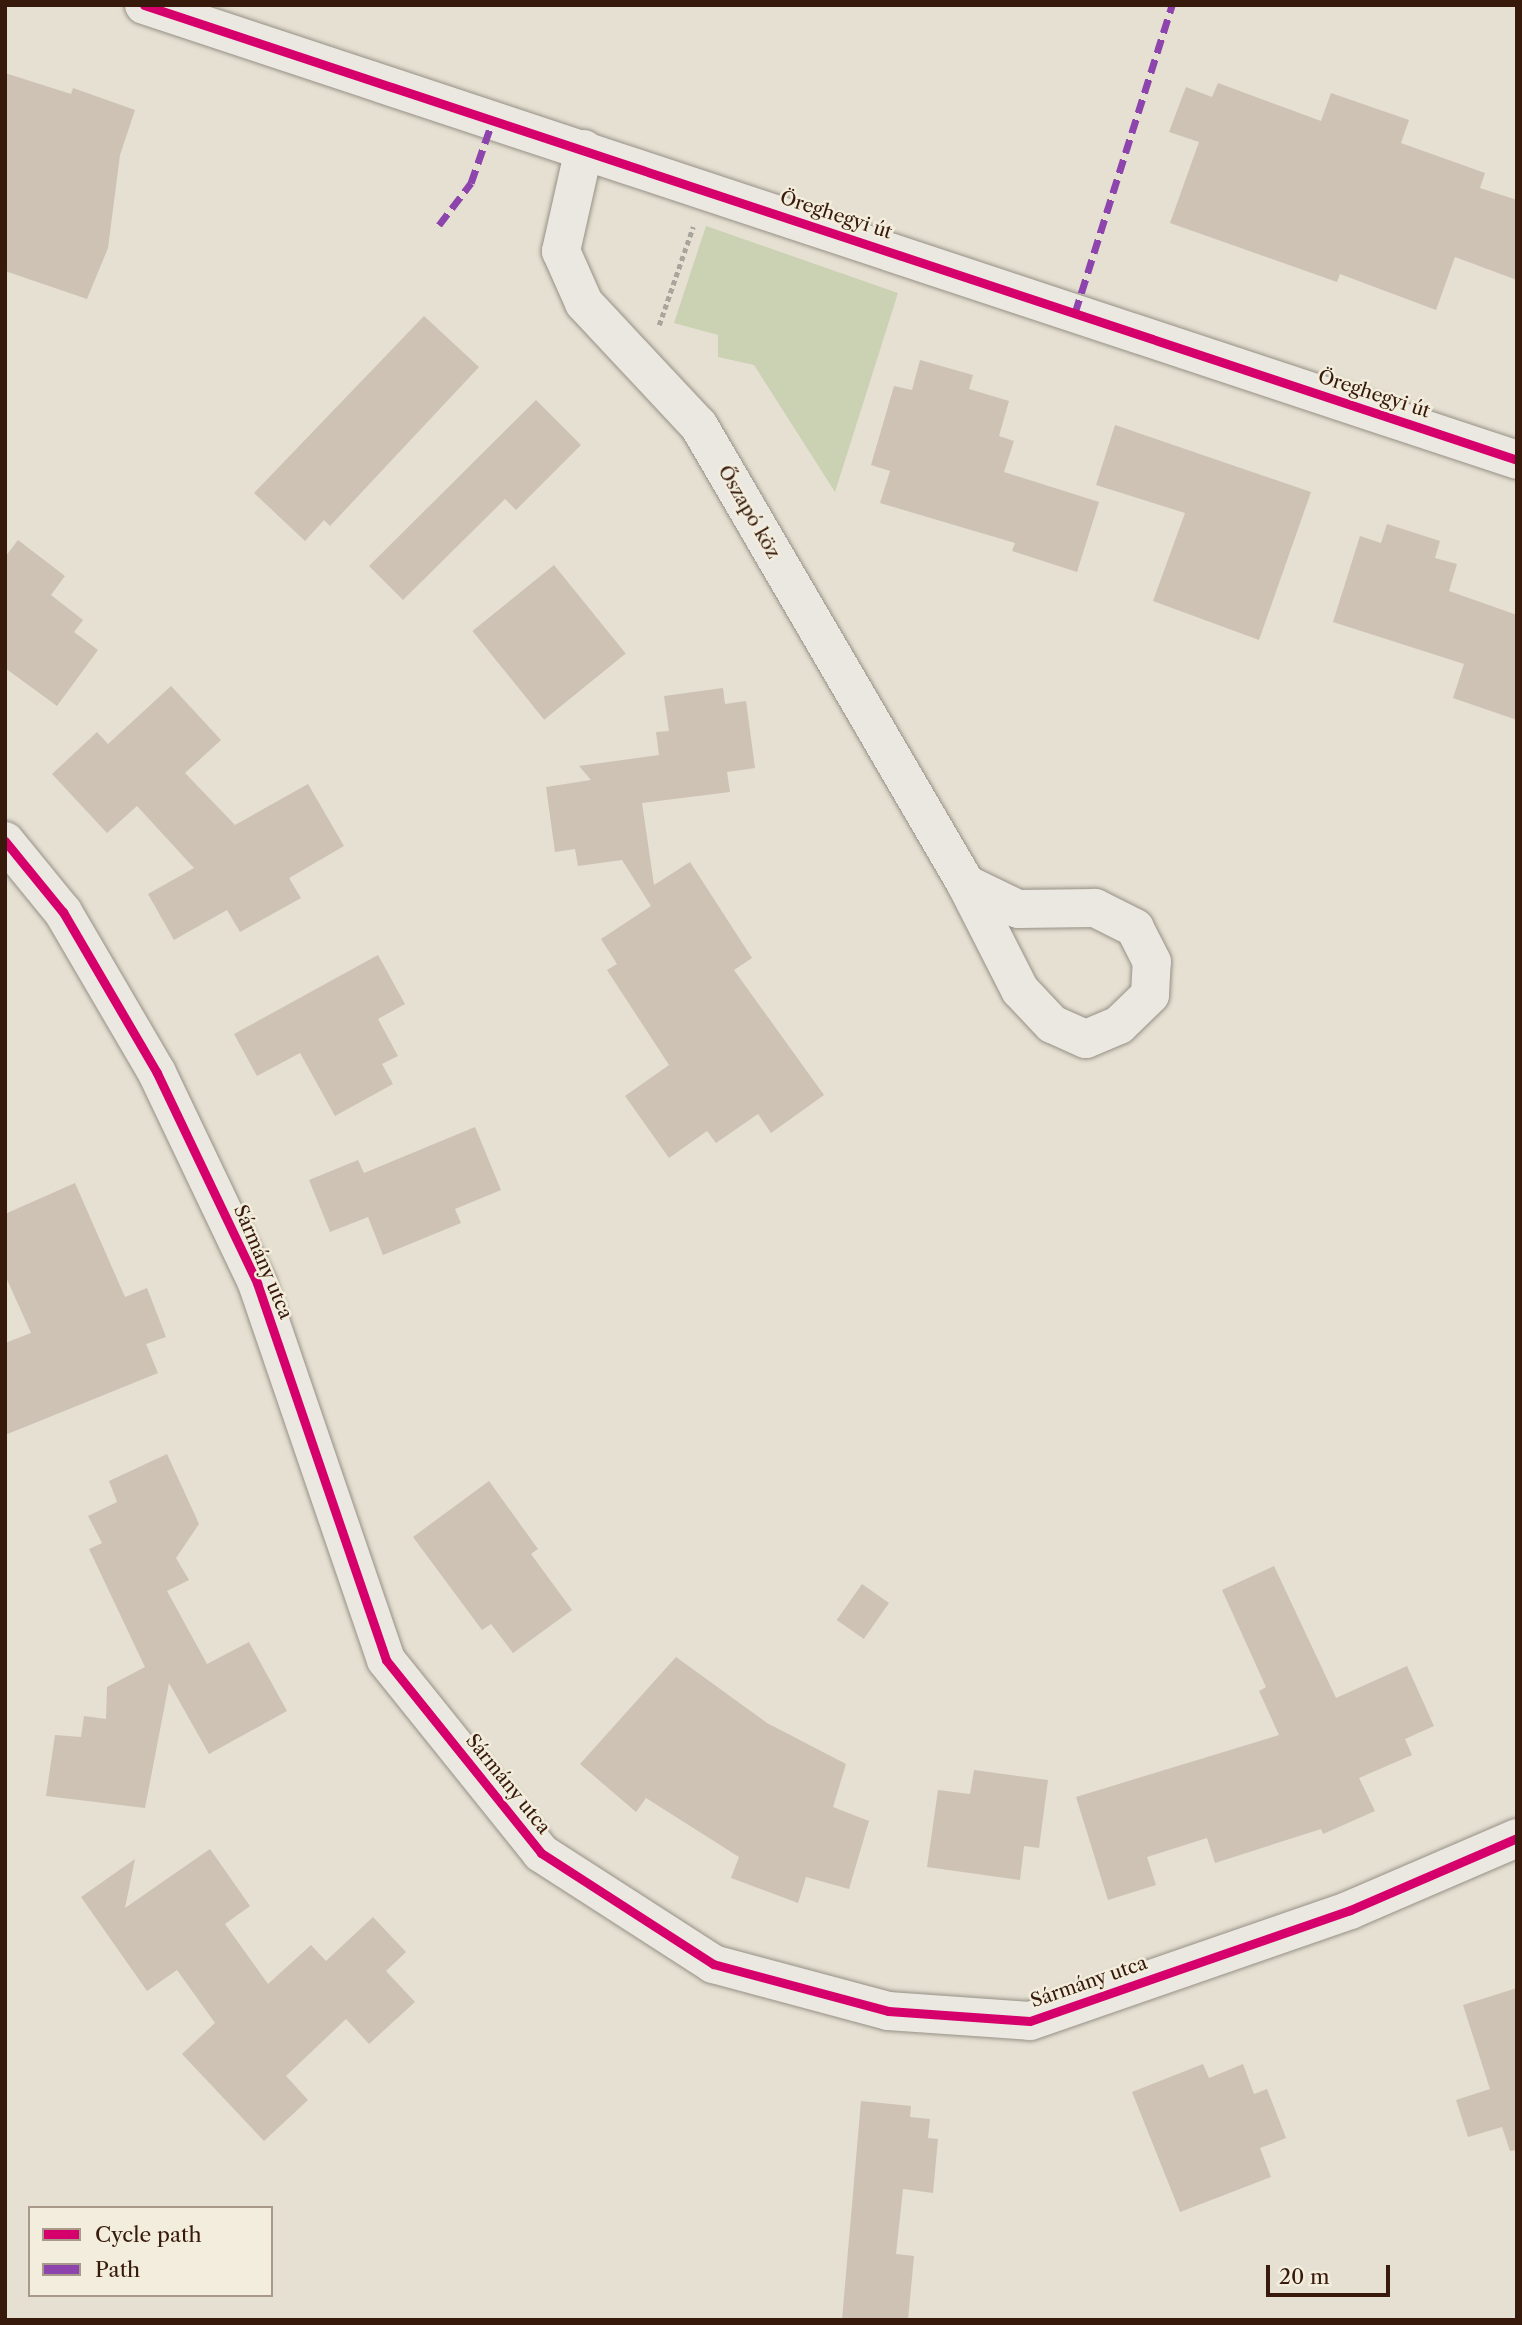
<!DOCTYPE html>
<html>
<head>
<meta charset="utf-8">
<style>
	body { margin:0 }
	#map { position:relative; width:1522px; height:2325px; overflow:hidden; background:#e5e0d2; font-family:"Libre Caslon Text",serif }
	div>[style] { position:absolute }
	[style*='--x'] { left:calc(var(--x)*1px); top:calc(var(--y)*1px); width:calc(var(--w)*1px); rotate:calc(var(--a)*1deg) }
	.green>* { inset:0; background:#cbd1b3 }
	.building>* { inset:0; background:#cec2b4; transform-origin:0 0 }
	.path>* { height:4.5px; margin-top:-2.25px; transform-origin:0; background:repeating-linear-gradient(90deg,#a9a49c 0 5px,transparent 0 8.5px) }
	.roads { filter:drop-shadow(0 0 2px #979086) drop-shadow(0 0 2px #979086) }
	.minor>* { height:38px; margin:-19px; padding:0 19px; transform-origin:19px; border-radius:19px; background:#ebe8e1 }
	.quiet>* { height:7px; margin-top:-3.5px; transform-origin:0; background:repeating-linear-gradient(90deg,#8e44ad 0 14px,transparent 0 21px) }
	.cycleway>* { height:9px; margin:-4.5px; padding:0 4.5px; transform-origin:4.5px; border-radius:4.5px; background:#d6006c }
	span { translate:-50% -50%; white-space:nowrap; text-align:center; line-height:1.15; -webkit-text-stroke:5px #f3eddd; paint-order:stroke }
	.street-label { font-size:19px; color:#371a0b }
	.frame { position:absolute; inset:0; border:7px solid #371a0b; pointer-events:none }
	.legend { position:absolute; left:28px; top:2206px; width:245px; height:91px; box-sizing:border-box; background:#f3eddd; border:2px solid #a89989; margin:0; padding:9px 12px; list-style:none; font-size:21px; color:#371a0b }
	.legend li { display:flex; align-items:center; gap:14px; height:35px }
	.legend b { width:35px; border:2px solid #a89989 }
	.scale { position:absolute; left:1266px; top:2265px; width:124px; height:32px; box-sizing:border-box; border:4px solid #371a0b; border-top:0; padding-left:9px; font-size:21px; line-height:24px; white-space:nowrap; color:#371a0b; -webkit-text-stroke:5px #f3eddd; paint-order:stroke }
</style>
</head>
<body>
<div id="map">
	<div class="green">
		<div style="clip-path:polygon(706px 226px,898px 293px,835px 492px,754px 365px,718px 357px,718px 335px,674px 323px)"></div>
	</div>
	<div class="building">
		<div style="clip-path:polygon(5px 73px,71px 94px,73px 88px,135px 110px,120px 155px,108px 248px,87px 299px,5px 271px)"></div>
		<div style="clip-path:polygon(1218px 83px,1321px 121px,1331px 93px,1409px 120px,1401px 143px,1485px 173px,1480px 188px,1517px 200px,1517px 280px,1455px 257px,1436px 310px,1340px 274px,1337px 282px,1170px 223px,1199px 142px,1169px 132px,1186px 87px,1212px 97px)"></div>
		<div style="clip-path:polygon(424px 316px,479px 367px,330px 526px,324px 520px,305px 541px,254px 493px)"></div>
		<div style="clip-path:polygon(920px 360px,973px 375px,969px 389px,1009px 401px,999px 436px,1014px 441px,1004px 472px,1099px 502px,1077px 572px,1012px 551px,1015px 543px,880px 503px,890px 471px,871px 465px,894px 386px,912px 390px)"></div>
		<div style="clip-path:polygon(536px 400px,581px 445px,516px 510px,505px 499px,403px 600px,369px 566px)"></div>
		<div style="clip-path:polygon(1115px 425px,1311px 492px,1259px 640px,1153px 601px,1185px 513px,1096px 485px)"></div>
		<div style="clip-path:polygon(1387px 524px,1440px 541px,1435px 558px,1457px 564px,1449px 591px,1517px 615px,1517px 720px,1453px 698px,1464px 664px,1333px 622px,1360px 536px,1381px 543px)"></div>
		<div style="clip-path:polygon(18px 540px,65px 576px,51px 595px,83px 620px,74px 632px,98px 650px,57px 706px,5px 668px,5px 557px)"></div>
		<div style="left:554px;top:565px;width:114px;height:105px;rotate:51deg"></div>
		<div style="clip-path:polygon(171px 686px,221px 740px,185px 773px,235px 825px,308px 784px,344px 846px,289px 878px,301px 898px,240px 932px,227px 910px,174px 940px,148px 894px,194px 868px,137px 806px,107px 833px,52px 774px,97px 732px,108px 744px)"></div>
		<div style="clip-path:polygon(723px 688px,725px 704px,746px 701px,755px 768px,727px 772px,730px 792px,642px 803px,654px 885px,690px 862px,752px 958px,734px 970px,824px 1095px,771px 1133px,758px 1114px,716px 1143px,707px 1131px,669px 1158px,625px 1096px,669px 1065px,607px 970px,617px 964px,601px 939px,651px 906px,622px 860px,578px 866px,575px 849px,555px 852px,546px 787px,591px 780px,579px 766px,659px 755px,656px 732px,669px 731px,664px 696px)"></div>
		<div style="clip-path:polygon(378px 955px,405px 1004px,378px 1019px,398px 1056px,382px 1064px,393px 1084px,335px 1116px,300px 1053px,257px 1076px,234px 1034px)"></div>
		<div style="clip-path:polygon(475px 1127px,501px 1190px,455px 1209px,461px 1223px,383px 1255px,368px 1217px,330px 1232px,309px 1180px,358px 1160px,364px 1173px)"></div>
		<div style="clip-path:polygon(75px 1183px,125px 1297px,147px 1288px,166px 1337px,146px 1344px,158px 1373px,5px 1435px,5px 1343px,31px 1333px,5px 1275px,5px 1214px)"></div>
		<div style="clip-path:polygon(167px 1454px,199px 1524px,176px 1558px,189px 1580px,167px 1591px,207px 1664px,249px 1642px,287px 1711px,209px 1754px,169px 1683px,145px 1808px,46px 1796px,55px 1735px,81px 1737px,84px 1716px,106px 1719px,107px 1687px,145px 1667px,89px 1549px,102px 1543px,88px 1516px,117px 1502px,109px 1481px)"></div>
		<div style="clip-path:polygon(489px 1481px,538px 1549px,531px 1554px,572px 1610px,513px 1653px,491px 1624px,482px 1630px,413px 1537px)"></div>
		<div style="clip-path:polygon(1274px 1566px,1336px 1698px,1407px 1666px,1434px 1726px,1405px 1739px,1412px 1755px,1359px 1778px,1375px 1811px,1323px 1834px,1321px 1829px,1215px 1863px,1207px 1838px,1147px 1857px,1156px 1885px,1108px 1900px,1076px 1797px,1279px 1735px,1259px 1691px,1266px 1687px,1222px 1590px)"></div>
		<div style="left:862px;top:1584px;width:33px;height:44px;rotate:35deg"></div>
		<div style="clip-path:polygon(676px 1657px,767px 1723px,846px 1764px,833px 1807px,869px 1821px,849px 1889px,806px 1877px,798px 1903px,731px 1878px,739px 1857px,646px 1798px,636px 1812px,580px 1764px)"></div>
		<div style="clip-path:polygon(974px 1770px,1048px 1780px,1039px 1848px,1024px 1846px,1020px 1880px,927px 1867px,938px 1790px,970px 1794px)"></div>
		<div style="clip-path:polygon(210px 1849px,250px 1906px,225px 1924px,268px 1984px,311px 1945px,326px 1961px,373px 1917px,406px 1952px,386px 1971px,415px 2002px,369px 2044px,346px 2019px,286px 2076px,308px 2100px,264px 2141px,182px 2054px,215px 2023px,177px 1970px,147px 1991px,81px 1897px,135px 1859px,125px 1908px)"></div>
		<div style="clip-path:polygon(1517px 1988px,1517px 2150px,1510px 2151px,1502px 2127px,1468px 2137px,1456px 2100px,1490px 2089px,1463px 2005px)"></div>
		<div style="clip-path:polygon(1203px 2064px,1209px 2078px,1243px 2064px,1254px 2094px,1267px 2089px,1286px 2138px,1260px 2148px,1271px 2177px,1180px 2212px,1132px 2092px)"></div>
		<div style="clip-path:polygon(861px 2101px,911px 2106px,910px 2117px,930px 2119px,928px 2138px,938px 2139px,933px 2193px,903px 2189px,896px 2254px,914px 2256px,908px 2320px,842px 2320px)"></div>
	</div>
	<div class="path">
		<div style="--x:659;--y:325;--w:104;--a:-70.9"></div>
	</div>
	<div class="roads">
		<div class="minor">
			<div style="--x:144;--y:5;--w:1446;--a:18.33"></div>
			<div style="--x:584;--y:149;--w:105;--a:102.7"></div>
			<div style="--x:561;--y:251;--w:57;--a:66.1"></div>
			<div style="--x:584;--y:303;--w:168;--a:46.9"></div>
			<div style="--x:699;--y:426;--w:530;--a:59.76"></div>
			<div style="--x:966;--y:884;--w:119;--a:63"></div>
			<div style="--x:1020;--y:990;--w:47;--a:46.7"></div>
			<div style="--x:1052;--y:1024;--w:37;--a:24"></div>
			<div style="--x:1086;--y:1039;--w:36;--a:-23"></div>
			<div style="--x:1119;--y:1025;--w:43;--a:-44.1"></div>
			<div style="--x:1150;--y:995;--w:33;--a:-87"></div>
			<div style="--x:1152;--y:962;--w:38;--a:-117"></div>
			<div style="--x:1135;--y:928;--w:45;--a:-153.4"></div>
			<div style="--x:1095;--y:908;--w:77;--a:179.3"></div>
			<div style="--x:1018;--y:909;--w:58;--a:-154.3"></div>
			<div style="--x:5;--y:841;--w:92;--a:50.8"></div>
			<div style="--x:63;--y:912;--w:186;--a:59.7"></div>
			<div style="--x:157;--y:1073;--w:233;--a:64.5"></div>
			<div style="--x:257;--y:1283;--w:398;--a:71.1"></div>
			<div style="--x:386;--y:1660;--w:248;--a:51.2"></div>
			<div style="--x:541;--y:1853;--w:205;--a:32.8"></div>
			<div style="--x:713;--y:1964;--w:181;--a:15"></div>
			<div style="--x:888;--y:2011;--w:142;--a:4"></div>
			<div style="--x:1030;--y:2021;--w:339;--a:-19.1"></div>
			<div style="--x:1350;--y:1910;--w:182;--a:-23.3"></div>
		</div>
	</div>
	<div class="quiet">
		<div style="--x:439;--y:225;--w:53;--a:-52.7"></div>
		<div style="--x:471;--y:183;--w:67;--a:-70.8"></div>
		<div style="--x:1075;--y:313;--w:323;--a:-72.5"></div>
	</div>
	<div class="cycleway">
		<div style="--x:144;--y:5;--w:1446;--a:18.33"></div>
		<div style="--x:5;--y:841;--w:92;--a:50.8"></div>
		<div style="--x:63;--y:912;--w:186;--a:59.7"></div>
		<div style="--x:157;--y:1073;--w:233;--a:64.5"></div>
		<div style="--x:257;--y:1283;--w:398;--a:71.1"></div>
		<div style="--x:386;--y:1660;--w:248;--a:51.2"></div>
		<div style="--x:541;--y:1853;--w:205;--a:32.8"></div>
		<div style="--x:713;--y:1964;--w:181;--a:15"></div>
		<div style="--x:888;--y:2011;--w:142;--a:4"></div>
		<div style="--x:1030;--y:2021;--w:339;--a:-19.1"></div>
		<div style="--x:1350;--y:1910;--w:182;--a:-23.3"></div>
	</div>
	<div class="street-label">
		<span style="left:836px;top:215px;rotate:18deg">Öreghegyi út</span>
		<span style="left:1374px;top:394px;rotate:18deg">Öreghegyi út</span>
		<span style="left:749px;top:512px;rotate:60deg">Őszapó köz</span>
		<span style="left:263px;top:1262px;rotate:67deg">Sármány utca</span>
		<span style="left:508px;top:1784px;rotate:51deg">Sármány utca</span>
		<span style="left:1089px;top:1982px;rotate:-19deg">Sármány utca</span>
	</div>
	<div class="frame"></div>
	<ul class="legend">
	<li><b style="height:9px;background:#d6006c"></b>Cycle path</li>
	<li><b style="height:9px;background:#8e44ad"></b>Path</li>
	</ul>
	<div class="scale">20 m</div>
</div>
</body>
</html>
